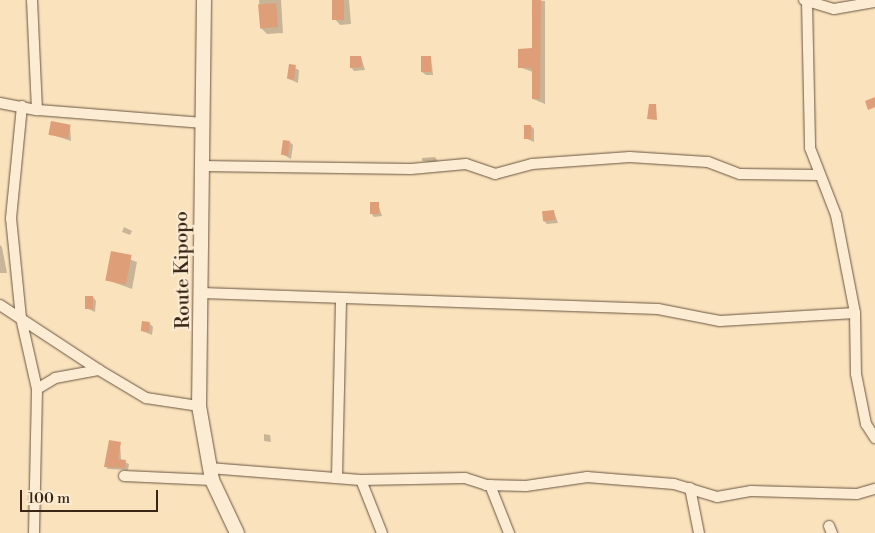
<!DOCTYPE html>
<html>
<head>
<meta charset="utf-8">
<style>
	body { margin:0 }
	#map { position:relative; width:875px; height:533px; overflow:hidden; background:#fae2bd; font-family:"Libre Bodoni",serif }
	div>[style] { position:absolute }
	[style*='--x'] { left:calc(var(--x)*1px); top:calc(var(--y)*1px); width:calc(var(--w)*1px); rotate:calc(var(--a)*1deg) }
	.shadow>* { inset:0; background:#0003 }
	.building>* { inset:0; background:#de9f78; transform-origin:0 0 }
	.roads { filter:drop-shadow(0 0 1px #69553f) drop-shadow(0 0 1px #69553f) }
	.street>* { height:10px; margin:-5px; padding:0 5px; transform-origin:5px; border-radius:5px; background:#fcecd4 }
	.secondary>* { height:14px; margin:-7px; padding:0 7px; transform-origin:7px; border-radius:7px; background:#fcecd4 }
	span { translate:-50% -50%; white-space:nowrap; text-align:center; line-height:1.15; -webkit-text-stroke:4px #fcecd4; paint-order:stroke }
	.street-label { font-size:19px; color:#392615 }
	.scale { position:absolute; left:20px; top:490px; width:138px; height:22px; box-sizing:border-box; border:2px solid #392615; border-top:0; padding-left:6px; font-size:15px; line-height:18px; white-space:nowrap; color:#392615; -webkit-text-stroke:4px #fcecd4; paint-order:stroke }
</style>
</head>
<body>
<div id="map">
	<div class="shadow">
		<div style="clip-path:polygon(259px 0,281px 0,283px 33px,267px 34px,261px 28px)"></div>
		<div style="clip-path:polygon(333px 0,349px 0,351px 24px,340px 25px,335px 19px)"></div>
		<div style="clip-path:polygon(533px 0,545px 1px,545px 104px,533px 99px,533px 72px,519px 67px,533px 50px)"></div>
		<div style="clip-path:polygon(361px 57px,365px 70px,354px 71px,351px 67px)"></div>
		<div style="clip-path:polygon(431px 58px,433px 75px,426px 75px,422px 72px)"></div>
		<div style="clip-path:polygon(290px 66px,299px 70px,298px 83px,289px 79px)"></div>
		<div style="clip-path:polygon(70px 126px,71px 141px,50px 134px)"></div>
		<div style="clip-path:polygon(531px 126px,534px 129px,534px 142px,525px 138px)"></div>
		<div style="clip-path:polygon(290px 142px,293px 145px,291px 159px,282px 154px)"></div>
		<div style="clip-path:polygon(435px 157px,439px 163px,422px 161px,422px 158px)"></div>
		<div style="clip-path:polygon(378px 204px,382px 216px,374px 217px,371px 213px)"></div>
		<div style="clip-path:polygon(554px 212px,558px 223px,547px 224px,544px 221px)"></div>
		<div style="clip-path:polygon(124px 227px,132px 231px,130px 235px,122px 232px)"></div>
		<div style="clip-path:polygon(0 245px,2px 247px,7px 273px,0 273px)"></div>
		<div style="clip-path:polygon(112px 253px,137px 262px,132px 289px,107px 280px)"></div>
		<div style="clip-path:polygon(93px 297px,96px 301px,95px 312px,86px 308px)"></div>
		<div style="clip-path:polygon(149px 323px,153px 327px,152px 335px,142px 331px)"></div>
		<div style="clip-path:polygon(264px 434px,270px 435px,271px 442px,264px 441px)"></div>
		<div style="clip-path:polygon(120px 443px,121px 460px,129px 464px,128px 470px,108px 469px,105px 466px)"></div>
	</div>
	<div class="building">
		<div style="left:332px;top:0;width:12px;height:20px"></div>
		<div style="clip-path:polygon(532px 0,541px 0,540px 99px,532px 99px,532px 68px,518px 68px,518px 49px,532px 48px)"></div>
		<div style="left:276px;top:3px;width:24px;height:18px;rotate:85deg"></div>
		<div style="clip-path:polygon(350px 56px,361px 56px,362px 67px,350px 68px)"></div>
		<div style="left:421px;top:56px;width:10px;height:16px"></div>
		<div style="left:289px;top:64px;width:7px;height:15px;rotate:8deg"></div>
		<div style="clip-path:polygon(875px 97px,875px 107px,868px 110px,865px 101px)"></div>
		<div style="clip-path:polygon(649px 104px,656px 104px,657px 120px,647px 119px)"></div>
		<div style="left:51px;top:121px;width:20px;height:14px;rotate:11deg"></div>
		<div style="left:524px;top:125px;width:7px;height:14px"></div>
		<div style="left:283px;top:140px;width:7px;height:15px;rotate:8deg"></div>
		<div style="left:370px;top:202px;width:9px;height:12px"></div>
		<div style="left:554px;top:210px;width:10px;height:12px;rotate:84deg"></div>
		<div style="left:111px;top:251px;width:21px;height:30px;rotate:11deg"></div>
		<div style="left:85px;top:296px;width:8px;height:13px"></div>
		<div style="left:142px;top:321px;width:8px;height:10px;rotate:7deg"></div>
		<div style="clip-path:polygon(109px 440px,121px 442px,118px 459px,126px 460px,125px 468px,104px 467px)"></div>
	</div>
	<div class="roads">
		<div class="street">
			<div style="--x:32;--y:0;--w:110;--a:87.4"></div>
			<div style="--x:804;--y:0;--w:31;--a:17"></div>
			<div style="--x:834;--y:9;--w:42;--a:-9.7"></div>
			<div style="--x:807;--y:1;--w:147;--a:88.8"></div>
			<div style="--x:810;--y:148;--w:72;--a:68.8"></div>
			<div style="--x:836;--y:215;--w:100;--a:79"></div>
			<div style="--x:855;--y:313;--w:61;--a:89.1"></div>
			<div style="--x:856;--y:374;--w:51;--a:78.7"></div>
			<div style="--x:866;--y:424;--w:17;--a:57"></div>
			<div style="--x:0;--y:103;--w:38;--a:11"></div>
			<div style="--x:37;--y:110;--w:165;--a:4.5"></div>
			<div style="--x:22;--y:106;--w:113;--a:95.6"></div>
			<div style="--x:11;--y:218;--w:100;--a:84.3"></div>
			<div style="--x:21;--y:318;--w:73;--a:77.3"></div>
			<div style="--x:37;--y:389;--w:21;--a:-31"></div>
			<div style="--x:55;--y:378;--w:45;--a:-10.3"></div>
			<div style="--x:99;--y:370;--w:55;--a:30.8"></div>
			<div style="--x:146;--y:398;--w:54;--a:8.6"></div>
			<div style="--x:201;--y:166;--w:210;--a:0.8"></div>
			<div style="--x:411;--y:169;--w:55;--a:-5.2"></div>
			<div style="--x:466;--y:164;--w:31;--a:19"></div>
			<div style="--x:495;--y:174;--w:38;--a:-15"></div>
			<div style="--x:532;--y:164;--w:98;--a:-4.1"></div>
			<div style="--x:630;--y:157;--w:78;--a:3.7"></div>
			<div style="--x:708;--y:162;--w:34;--a:21"></div>
			<div style="--x:740;--y:174;--w:79;--a:0.7"></div>
			<div style="--x:202;--y:293;--w:456;--a:2"></div>
			<div style="--x:658;--y:309;--w:63;--a:11"></div>
			<div style="--x:720;--y:321;--w:135;--a:-3.4"></div>
			<div style="--x:0;--y:305;--w:118;--a:33.3"></div>
			<div style="--x:209;--y:468;--w:152;--a:4.5"></div>
			<div style="--x:361;--y:480;--w:104;--a:-1.1"></div>
			<div style="--x:465;--y:478;--w:22;--a:18"></div>
			<div style="--x:486;--y:485;--w:40;--a:1.4"></div>
			<div style="--x:526;--y:486;--w:62;--a:-8.4"></div>
			<div style="--x:587;--y:477;--w:87;--a:4.6"></div>
			<div style="--x:674;--y:484;--w:45;--a:16.8"></div>
			<div style="--x:717;--y:497;--w:35;--a:-10"></div>
			<div style="--x:751;--y:491;--w:106;--a:1.6"></div>
			<div style="--x:857;--y:494;--w:19;--a:-16"></div>
			<div style="--x:124;--y:476;--w:88;--a:2.6"></div>
			<div style="--x:337;--y:477;--w:178;--a:-88.7"></div>
			<div style="--x:361;--y:480;--w:57;--a:68.4"></div>
			<div style="--x:490;--y:485;--w:52;--a:68.4"></div>
			<div style="--x:690;--y:488;--w:46;--a:78.7"></div>
			<div style="--x:829;--y:526;--w:8;--a:67"></div>
			<div style="--x:34;--y:533;--w:144;--a:-88.8"></div>
		</div>
		<div class="secondary">
			<div style="--x:204;--y:0;--w:406;--a:90.7"></div>
			<div style="--x:199;--y:406;--w:75;--a:80"></div>
			<div style="--x:212;--y:480;--w:59;--a:64.7"></div>
		</div>
	</div>
	<div class="street-label">
		<span style="left:183px;top:270px;rotate:-91deg">Route Kipopo</span>
	</div>
	<div class="scale">100 m</div>
</div>
</body>
</html>
